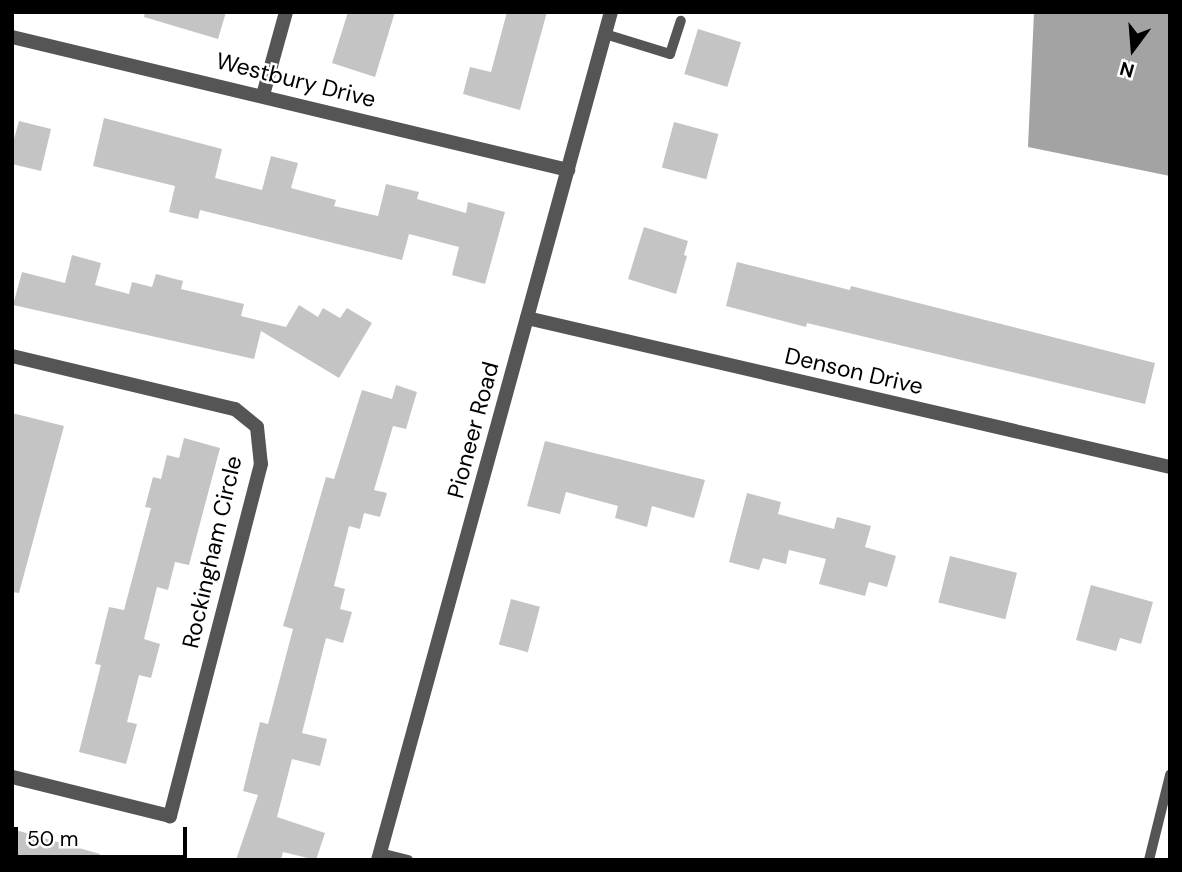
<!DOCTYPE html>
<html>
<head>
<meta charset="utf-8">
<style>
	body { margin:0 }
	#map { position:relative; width:1182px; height:872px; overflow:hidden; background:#fff; font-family:"DM Sans",sans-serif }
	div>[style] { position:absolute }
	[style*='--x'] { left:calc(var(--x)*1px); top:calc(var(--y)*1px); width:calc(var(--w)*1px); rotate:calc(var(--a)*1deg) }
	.water>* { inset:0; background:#a3a3a3 }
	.building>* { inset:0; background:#c4c4c4; transform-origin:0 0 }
	.lane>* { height:10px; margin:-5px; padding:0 5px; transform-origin:5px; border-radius:5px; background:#555 }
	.street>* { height:14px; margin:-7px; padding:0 7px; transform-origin:7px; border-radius:7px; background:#555 }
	span { translate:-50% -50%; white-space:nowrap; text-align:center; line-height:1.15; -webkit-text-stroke:5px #fff; paint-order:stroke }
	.street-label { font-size:23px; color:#000 }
	.frame { position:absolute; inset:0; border:14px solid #000; pointer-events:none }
	.north { position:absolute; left:1098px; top:14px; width:70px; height:70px; -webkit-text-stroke:5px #fff; paint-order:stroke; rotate:196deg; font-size:19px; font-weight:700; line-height:28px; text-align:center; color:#000 }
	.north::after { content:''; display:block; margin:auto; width:24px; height:32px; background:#000; clip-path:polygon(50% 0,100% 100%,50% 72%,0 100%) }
	.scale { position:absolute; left:14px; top:827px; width:173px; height:32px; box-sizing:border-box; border:4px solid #000; border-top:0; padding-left:9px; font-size:21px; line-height:24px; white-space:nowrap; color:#000; -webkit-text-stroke:5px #fff; paint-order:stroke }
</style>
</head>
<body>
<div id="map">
	<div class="water">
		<div style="clip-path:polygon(1034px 12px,1170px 12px,1170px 176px,1028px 147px)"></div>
	</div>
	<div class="building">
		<div style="clip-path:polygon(145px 12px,226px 12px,218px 39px,144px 17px)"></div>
		<div style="clip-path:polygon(348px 12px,395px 12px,375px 77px,332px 63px)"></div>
		<div style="clip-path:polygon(507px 12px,547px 12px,520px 110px,463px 94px,470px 67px,491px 72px)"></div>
		<div style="left:698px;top:29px;width:45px;height:47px;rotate:17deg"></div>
		<div style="clip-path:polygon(104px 118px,222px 149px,215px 178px,262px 190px,271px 156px,298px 163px,291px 188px,336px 200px,334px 206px,378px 216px,386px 184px,419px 192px,417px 199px,466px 213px,468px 202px,505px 212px,485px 284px,452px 275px,459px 247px,409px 234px,402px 260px,200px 210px,198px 219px,169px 212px,175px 186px,93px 166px)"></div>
		<div style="clip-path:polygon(19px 121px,51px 129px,41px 171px,12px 164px,12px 146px)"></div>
		<div style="left:674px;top:122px;width:46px;height:47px;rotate:15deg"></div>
		<div style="clip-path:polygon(644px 227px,688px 241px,684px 255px,687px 256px,676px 294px,628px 279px)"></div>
		<div style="clip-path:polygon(72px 255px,101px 263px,95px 285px,129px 294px,132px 282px,152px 287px,156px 274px,183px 281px,181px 289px,244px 304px,241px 316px,286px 327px,299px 305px,318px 317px,323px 308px,340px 318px,347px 308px,372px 323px,339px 378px,261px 331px,254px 359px,13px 305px,22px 272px,65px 283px)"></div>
		<div style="clip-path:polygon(737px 262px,850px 290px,851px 286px,1155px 363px,1145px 404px,807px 323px,806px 327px,726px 306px)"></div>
		<div style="clip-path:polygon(396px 385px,417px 392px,406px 429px,393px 426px,374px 490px,387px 493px,380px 517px,364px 513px,360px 529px,349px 526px,334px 586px,345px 589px,340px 609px,352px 612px,343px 643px,326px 638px,302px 733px,327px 739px,320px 766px,292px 759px,277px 817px,325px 833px,316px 860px,283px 852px,281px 860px,236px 860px,258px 795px,243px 791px,260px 722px,268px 724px,293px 629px,283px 626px,326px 477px,334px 479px,362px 390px,392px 399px)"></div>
		<div style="clip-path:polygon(12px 413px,64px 426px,19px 593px,12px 592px)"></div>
		<div style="clip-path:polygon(184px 438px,220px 448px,189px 565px,175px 562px,168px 590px,157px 587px,144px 639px,160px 644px,151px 678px,139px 675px,127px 722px,137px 724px,126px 764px,79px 752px,101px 665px,95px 664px,109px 607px,124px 610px,151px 508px,145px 507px,153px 477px,161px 479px,167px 455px,179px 458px)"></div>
		<div style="clip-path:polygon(545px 441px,705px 480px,694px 518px,652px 506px,647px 527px,615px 518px,618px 506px,566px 492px,560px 514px,527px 506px)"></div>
		<div style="clip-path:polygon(747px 493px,781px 502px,778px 514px,834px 529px,837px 517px,871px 526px,865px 547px,896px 556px,887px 587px,869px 582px,865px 596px,819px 584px,826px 559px,789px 550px,786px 564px,763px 558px,759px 570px,729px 562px)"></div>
		<div style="left:950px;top:556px;width:69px;height:48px;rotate:14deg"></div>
		<div style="clip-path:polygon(1091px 585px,1153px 602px,1141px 644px,1120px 638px,1116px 651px,1076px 640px)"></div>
		<div style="left:511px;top:599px;width:30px;height:47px;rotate:15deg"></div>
		<div style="clip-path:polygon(12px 829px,100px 854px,99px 860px,12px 860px)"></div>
	</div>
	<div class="lane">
		<div style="--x:605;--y:34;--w:68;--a:17.1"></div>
		<div style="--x:670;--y:54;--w:35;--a:-72"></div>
		<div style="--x:380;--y:853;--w:29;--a:14"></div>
		<div style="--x:1149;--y:860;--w:88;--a:-76.1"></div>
	</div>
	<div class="street">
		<div style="--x:12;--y:37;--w:572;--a:13.45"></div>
		<div style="--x:263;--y:95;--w:86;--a:-74.5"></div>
		<div style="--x:527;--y:318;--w:660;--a:13.05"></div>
		<div style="--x:12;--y:356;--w:229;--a:13.4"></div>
		<div style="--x:235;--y:409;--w:28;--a:39"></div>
		<div style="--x:257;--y:427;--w:37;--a:84"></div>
		<div style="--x:261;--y:464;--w:364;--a:104.5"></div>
		<div style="--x:170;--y:816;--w:163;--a:-166.1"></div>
		<div style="--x:378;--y:860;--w:879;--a:-74.64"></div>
	</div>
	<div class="street-label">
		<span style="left:296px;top:80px;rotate:14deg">Westbury Drive</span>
		<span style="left:854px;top:371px;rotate:13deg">Denson Drive</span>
		<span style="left:473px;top:430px;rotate:-75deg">Pioneer Road</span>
		<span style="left:212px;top:552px;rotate:-77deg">Rockingham Circle</span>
	</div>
	<div class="frame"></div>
	<div class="north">N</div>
	<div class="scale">50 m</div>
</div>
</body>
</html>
